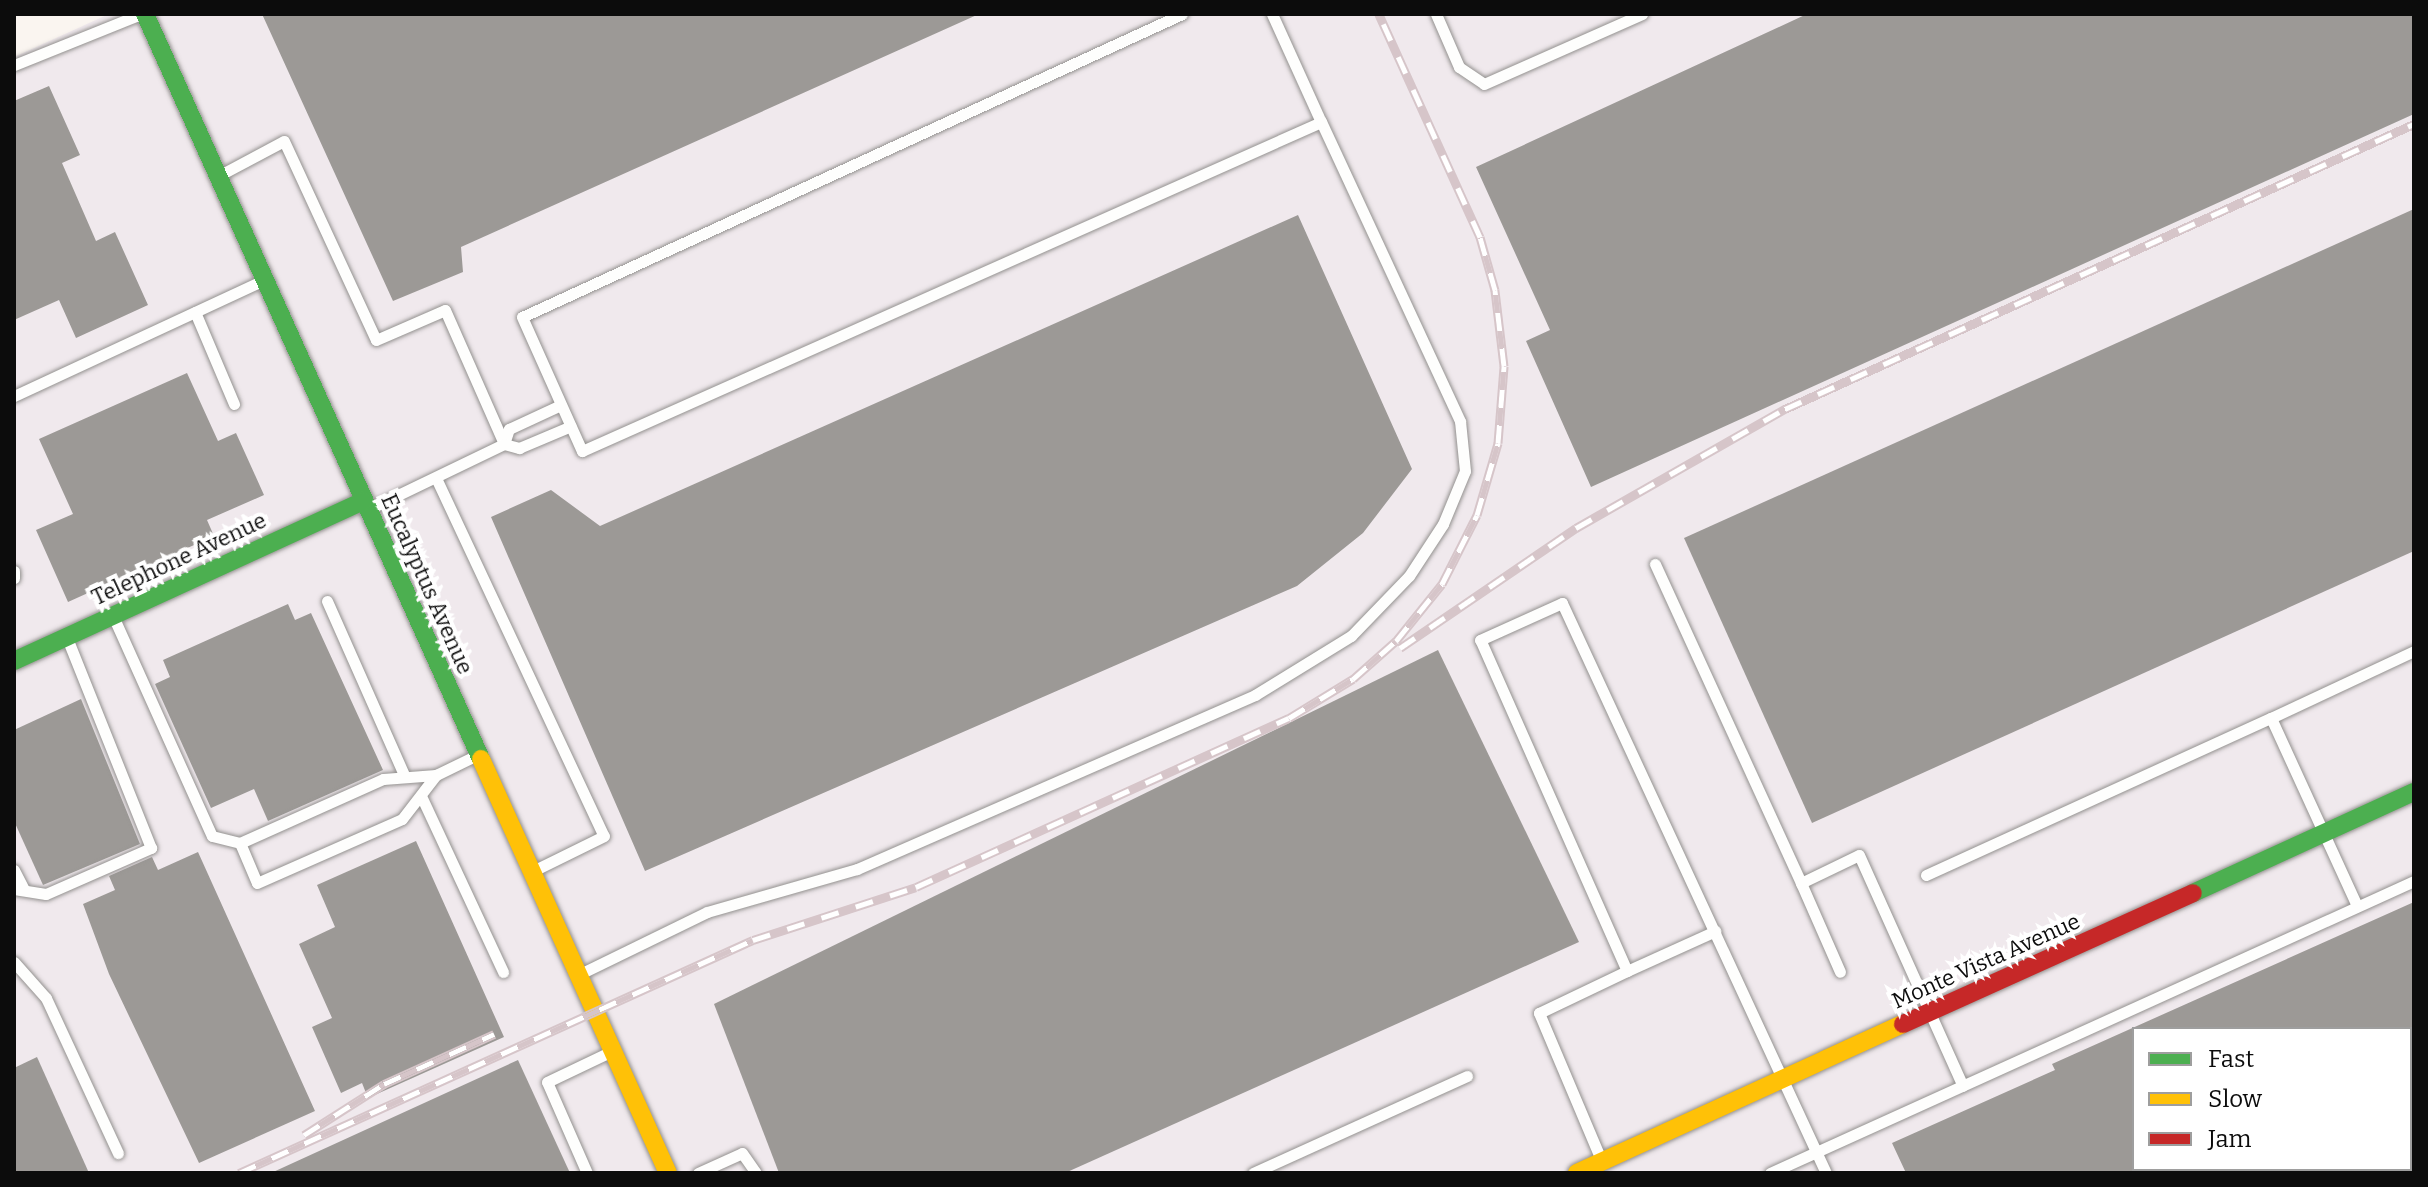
<!DOCTYPE html>
<html>
<head>
<meta charset="utf-8">
<style>
	body { margin:0 }
	#map { position:relative; width:2428px; height:1187px; overflow:hidden; background:#faf5f0; font-family:Bitter,serif }
	div>[style] { position:absolute }
	[style*='--x'] { left:calc(var(--x)*1px); top:calc(var(--y)*1px); width:calc(var(--w)*1px); rotate:calc(var(--a)*1deg) }
	.industrial>* { inset:0; background:#f0e9ed }
	.building>* { inset:0; background:#9c9996 }
	.roads { filter:drop-shadow(0 0 2px #93918f) drop-shadow(0 0 2px #93918f) }
	.lane>* { height:11px; margin:-5.5px; padding:0 5.5px; transform-origin:5.5px; border-radius:5.5px; background:#fefefd }
	.fast>* { height:18px; margin:-9px; padding:0 9px; transform-origin:9px; border-radius:9px; background:#4caf50 }
	.slow>* { height:18px; margin:-9px; padding:0 9px; transform-origin:9px; border-radius:9px; background:#ffc107 }
	.jam>* { height:18px; margin:-9px; padding:0 9px; transform-origin:9px; border-radius:9px; background:#c62828 }
	.rail>* { height:9px; margin-top:-4.5px; transform-origin:0; background:repeating-linear-gradient(90deg,#fff 0 18px,#d6c5c9 0 36px); box-sizing:border-box; border-block:2px solid #d6c5c9 }
	span { translate:-50% -50%; white-space:nowrap; text-align:center; line-height:1.15; -webkit-text-stroke:8px #fff; paint-order:stroke }
	.street-label { font-size:22px; color:#0c0c0c }
	.frame { position:absolute; inset:0; border:16px solid #0c0c0c; pointer-events:none }
	.legend { position:absolute; left:2132px; top:1027px; width:280px; height:144px; box-sizing:border-box; background:#fff; border:2px solid #9e9e9e; margin:0; padding:10px 14px; list-style:none; font-size:24px; color:#0c0c0c }
	.legend li { display:flex; align-items:center; gap:16px; height:40px }
	.legend b { width:40px; border:2px solid #9e9e9e }
</style>
</head>
<body>
<div id="map">
	<div class="industrial">
		<div style="clip-path:polygon(evenodd,109px 14px,2414px 14px,2414px 1173px,14px 1173px,14px 57px,109px 14px,2134px 1029px,2410px 1029px,2410px 1169px,2134px 1169px,2134px 1029px)"></div>
	</div>
	<div class="building">
		<div style="clip-path:polygon(262px 14px,979px 14px,461px 247px,463px 272px,393px 301px)"></div>
		<div style="clip-path:polygon(1807px 14px,2414px 14px,2414px 114px,1591px 487px,1526px 341px,1550px 330px,1476px 167px)"></div>
		<div style="clip-path:polygon(49px 86px,80px 155px,62px 163px,96px 241px,115px 232px,148px 305px,76px 338px,59px 300px,14px 320px,14px 101px)"></div>
		<div style="clip-path:polygon(2414px 209px,2414px 551px,1812px 823px,1684px 538px)"></div>
		<div style="clip-path:polygon(1298px 215px,1412px 469px,1363px 533px,1297px 586px,645px 871px,491px 517px,551px 490px,600px 526px)"></div>
		<div style="clip-path:polygon(187px 373px,218px 441px,236px 433px,264px 495px,207px 520px,214px 536px,68px 602px,36px 530px,73px 514px,39px 439px)"></div>
		<div style="clip-path:polygon(288px 604px,295px 620px,311px 613px,383px 770px,268px 821px,254px 789px,211px 808px,155px 684px,170px 677px,163px 660px)"></div>
		<div style="clip-path:polygon(1438px 650px,1579px 942px,1065px 1173px,779px 1173px,714px 1004px)"></div>
		<div style="clip-path:polygon(81px 699px,140px 844px,43px 885px,14px 821px,14px 730px)"></div>
		<div style="clip-path:polygon(416px 841px,504px 1037px,368px 1098px,362px 1083px,341px 1093px,312px 1027px,332px 1018px,299px 944px,335px 927px,317px 885px)"></div>
		<div style="clip-path:polygon(198px 852px,315px 1111px,199px 1163px,109px 974px,83px 904px,115px 890px,109px 876px,152px 857px,158px 870px)"></div>
		<div style="clip-path:polygon(2414px 902px,2414px 1029px,2134px 1029px,2134px 1173px,1906px 1173px,1892px 1143px,2055px 1070px,2052px 1064px)"></div>
		<div style="clip-path:polygon(37px 1057px,89px 1173px,14px 1173px,14px 1068px)"></div>
		<div style="clip-path:polygon(518px 1060px,570px 1173px,271px 1173px)"></div>
	</div>
	<div class="roads">
		<div class="lane">
			<div style="--x:1182;--y:14;--w:726;--a:155.34"></div>
			<div style="--x:522;--y:317;--w:147;--a:65.9"></div>
			<div style="--x:582;--y:451;--w:809;--a:-24"></div>
			<div style="--x:1321;--y:122;--w:119;--a:-114.4"></div>
			<div style="--x:1436;--y:14;--w:58;--a:66.5"></div>
			<div style="--x:1459;--y:67;--w:30;--a:34"></div>
			<div style="--x:1484;--y:84;--w:173;--a:-23.9"></div>
			<div style="--x:14;--y:65;--w:137;--a:-21.9"></div>
			<div style="--x:220;--y:175;--w:72;--a:-28"></div>
			<div style="--x:284;--y:141;--w:219;--a:65.2"></div>
			<div style="--x:376;--y:340;--w:75;--a:-23.5"></div>
			<div style="--x:445;--y:310;--w:146;--a:66.2"></div>
			<div style="--x:195;--y:312;--w:100;--a:67"></div>
			<div style="--x:14;--y:396;--w:276;--a:-24.9"></div>
			<div style="--x:504;--y:444;--w:16;--a:-72"></div>
			<div style="--x:509;--y:429;--w:57;--a:-24.8"></div>
			<div style="--x:436;--y:478;--w:395;--a:64.9"></div>
			<div style="--x:604;--y:836;--w:77;--a:153.8"></div>
			<div style="--x:371;--y:508;--w:148;--a:-25.7"></div>
			<div style="--x:504;--y:444;--w:16;--a:15"></div>
			<div style="--x:519;--y:448;--w:56;--a:-22.9"></div>
			<div style="--x:1655;--y:564;--w:351;--a:65.4"></div>
			<div style="--x:1801;--y:883;--w:64;--a:-25.8"></div>
			<div style="--x:1859;--y:855;--w:253;--a:65.8"></div>
			<div style="--x:14;--y:571;--w:7;--a:90"></div>
			<div style="--x:327;--y:601;--w:190;--a:66.1"></div>
			<div style="--x:113;--y:616;--w:241;--a:65.8"></div>
			<div style="--x:212;--y:836;--w:29;--a:14"></div>
			<div style="--x:2271;--y:718;--w:158;--a:-25.1"></div>
			<div style="--x:436;--y:775;--w:53;--a:175.7"></div>
			<div style="--x:383;--y:779;--w:157;--a:155.9"></div>
			<div style="--x:240;--y:843;--w:43;--a:67"></div>
			<div style="--x:257;--y:883;--w:158;--a:-23.8"></div>
			<div style="--x:402;--y:819;--w:56;--a:-52.3"></div>
			<div style="--x:436;--y:775;--w:46;--a:-26"></div>
			<div style="--x:422;--y:798;--w:192;--a:65"></div>
			<div style="--x:14;--y:870;--w:22;--a:63"></div>
			<div style="--x:1926;--y:875;--w:379;--a:-24.5"></div>
			<div style="--x:2271;--y:718;--w:207;--a:65.4"></div>
			<div style="--x:1801;--y:883;--w:97;--a:66.3"></div>
			<div style="--x:14;--y:889;--w:32;--a:9"></div>
			<div style="--x:46;--y:894;--w:115;--a:-23.7"></div>
			<div style="--x:151;--y:848;--w:226;--a:-111.8"></div>
			<div style="--x:14;--y:962;--w:48;--a:48.4"></div>
			<div style="--x:46;--y:998;--w:171;--a:65.1"></div>
			<div style="--x:1627;--y:971;--w:97;--a:-24.4"></div>
			<div style="--x:580;--y:974;--w:141;--a:-26"></div>
			<div style="--x:707;--y:912;--w:156;--a:-16"></div>
			<div style="--x:857;--y:869;--w:434;--a:-23.6"></div>
			<div style="--x:1255;--y:695;--w:113;--a:-31.6"></div>
			<div style="--x:1351;--y:636;--w:83;--a:-46"></div>
			<div style="--x:1409;--y:576;--w:62;--a:-56.8"></div>
			<div style="--x:1443;--y:524;--w:57;--a:-67.5"></div>
			<div style="--x:1465;--y:471;--w:50;--a:-95.7"></div>
			<div style="--x:1460;--y:421;--w:330;--a:-114.9"></div>
			<div style="--x:1602;--y:1162;--w:162;--a:-112.9"></div>
			<div style="--x:1539;--y:1013;--w:98;--a:-25.5"></div>
			<div style="--x:1627;--y:971;--w:362;--a:-113.9"></div>
			<div style="--x:1480;--y:640;--w:90;--a:-24.3"></div>
			<div style="--x:1562;--y:603;--w:628;--a:65.15"></div>
			<div style="--x:587;--y:1173;--w:99;--a:-113.7"></div>
			<div style="--x:547;--y:1082;--w:72;--a:-25.5"></div>
			<div style="--x:698;--y:1173;--w:48;--a:-24.4"></div>
			<div style="--x:742;--y:1153;--w:24;--a:55"></div>
			<div style="--x:1253;--y:1173;--w:235;--a:-24.4"></div>
			<div style="--x:1770;--y:1173;--w:707;--a:-24.39"></div>
		</div>
		<div class="fast">
			<div style="--x:145;--y:14;--w:817;--a:65.72"></div>
			<div style="--x:14;--y:661;--w:384;--a:-24.6"></div>
			<div style="--x:2193;--y:893;--w:243;--a:-24.6"></div>
		</div>
		<div class="slow">
			<div style="--x:481;--y:759;--w:454;--a:65.7"></div>
			<div style="--x:1577;--y:1173;--w:358;--a:-24.6"></div>
		</div>
		<div class="jam">
			<div style="--x:1903;--y:1024;--w:318;--a:-24.3"></div>
		</div>
	</div>
	<div class="rail">
		<div style="--x:1400;--y:648;--w:213;--a:-34.3"></div>
		<div style="--x:1576;--y:528;--w:241;--a:-29.7"></div>
		<div style="--x:1785;--y:409;--w:691;--a:-24.38"></div>
		<div style="--x:304;--y:1135;--w:95;--a:-32.5"></div>
		<div style="--x:384;--y:1084;--w:121;--a:-24.4"></div>
		<div style="--x:239;--y:1173;--w:564;--a:-24.39"></div>
		<div style="--x:753;--y:940;--w:171;--a:-18"></div>
		<div style="--x:916;--y:887;--w:409;--a:-24.4"></div>
		<div style="--x:1289;--y:718;--w:75;--a:-31.4"></div>
		<div style="--x:1353;--y:679;--w:57;--a:-41.5"></div>
		<div style="--x:1396;--y:641;--w:73;--a:-51.1"></div>
		<div style="--x:1442;--y:584;--w:77;--a:-63.1"></div>
		<div style="--x:1477;--y:515;--w:75;--a:-73.7"></div>
		<div style="--x:1498;--y:443;--w:77;--a:-85.5"></div>
		<div style="--x:1504;--y:366;--w:77;--a:-96.8"></div>
		<div style="--x:1495;--y:290;--w:55;--a:-105.8"></div>
		<div style="--x:1480;--y:237;--w:245;--a:-114.4"></div>
	</div>
	<div class="street-label">
		<span style="left:179px;top:559px;rotate:-25deg">Telephone Avenue</span>
		<span style="left:427px;top:584px;rotate:66deg">Eucalyptus Avenue</span>
		<span style="left:1986px;top:961px;rotate:-24deg">Monte Vista Avenue</span>
	</div>
	<div class="frame"></div>
	<ul class="legend">
	<li><b style="height:10px;background:#4caf50"></b>Fast</li>
	<li><b style="height:10px;background:#ffc107"></b>Slow</li>
	<li><b style="height:10px;background:#c62828"></b>Jam</li>
	</ul>
</div>
</body>
</html>
